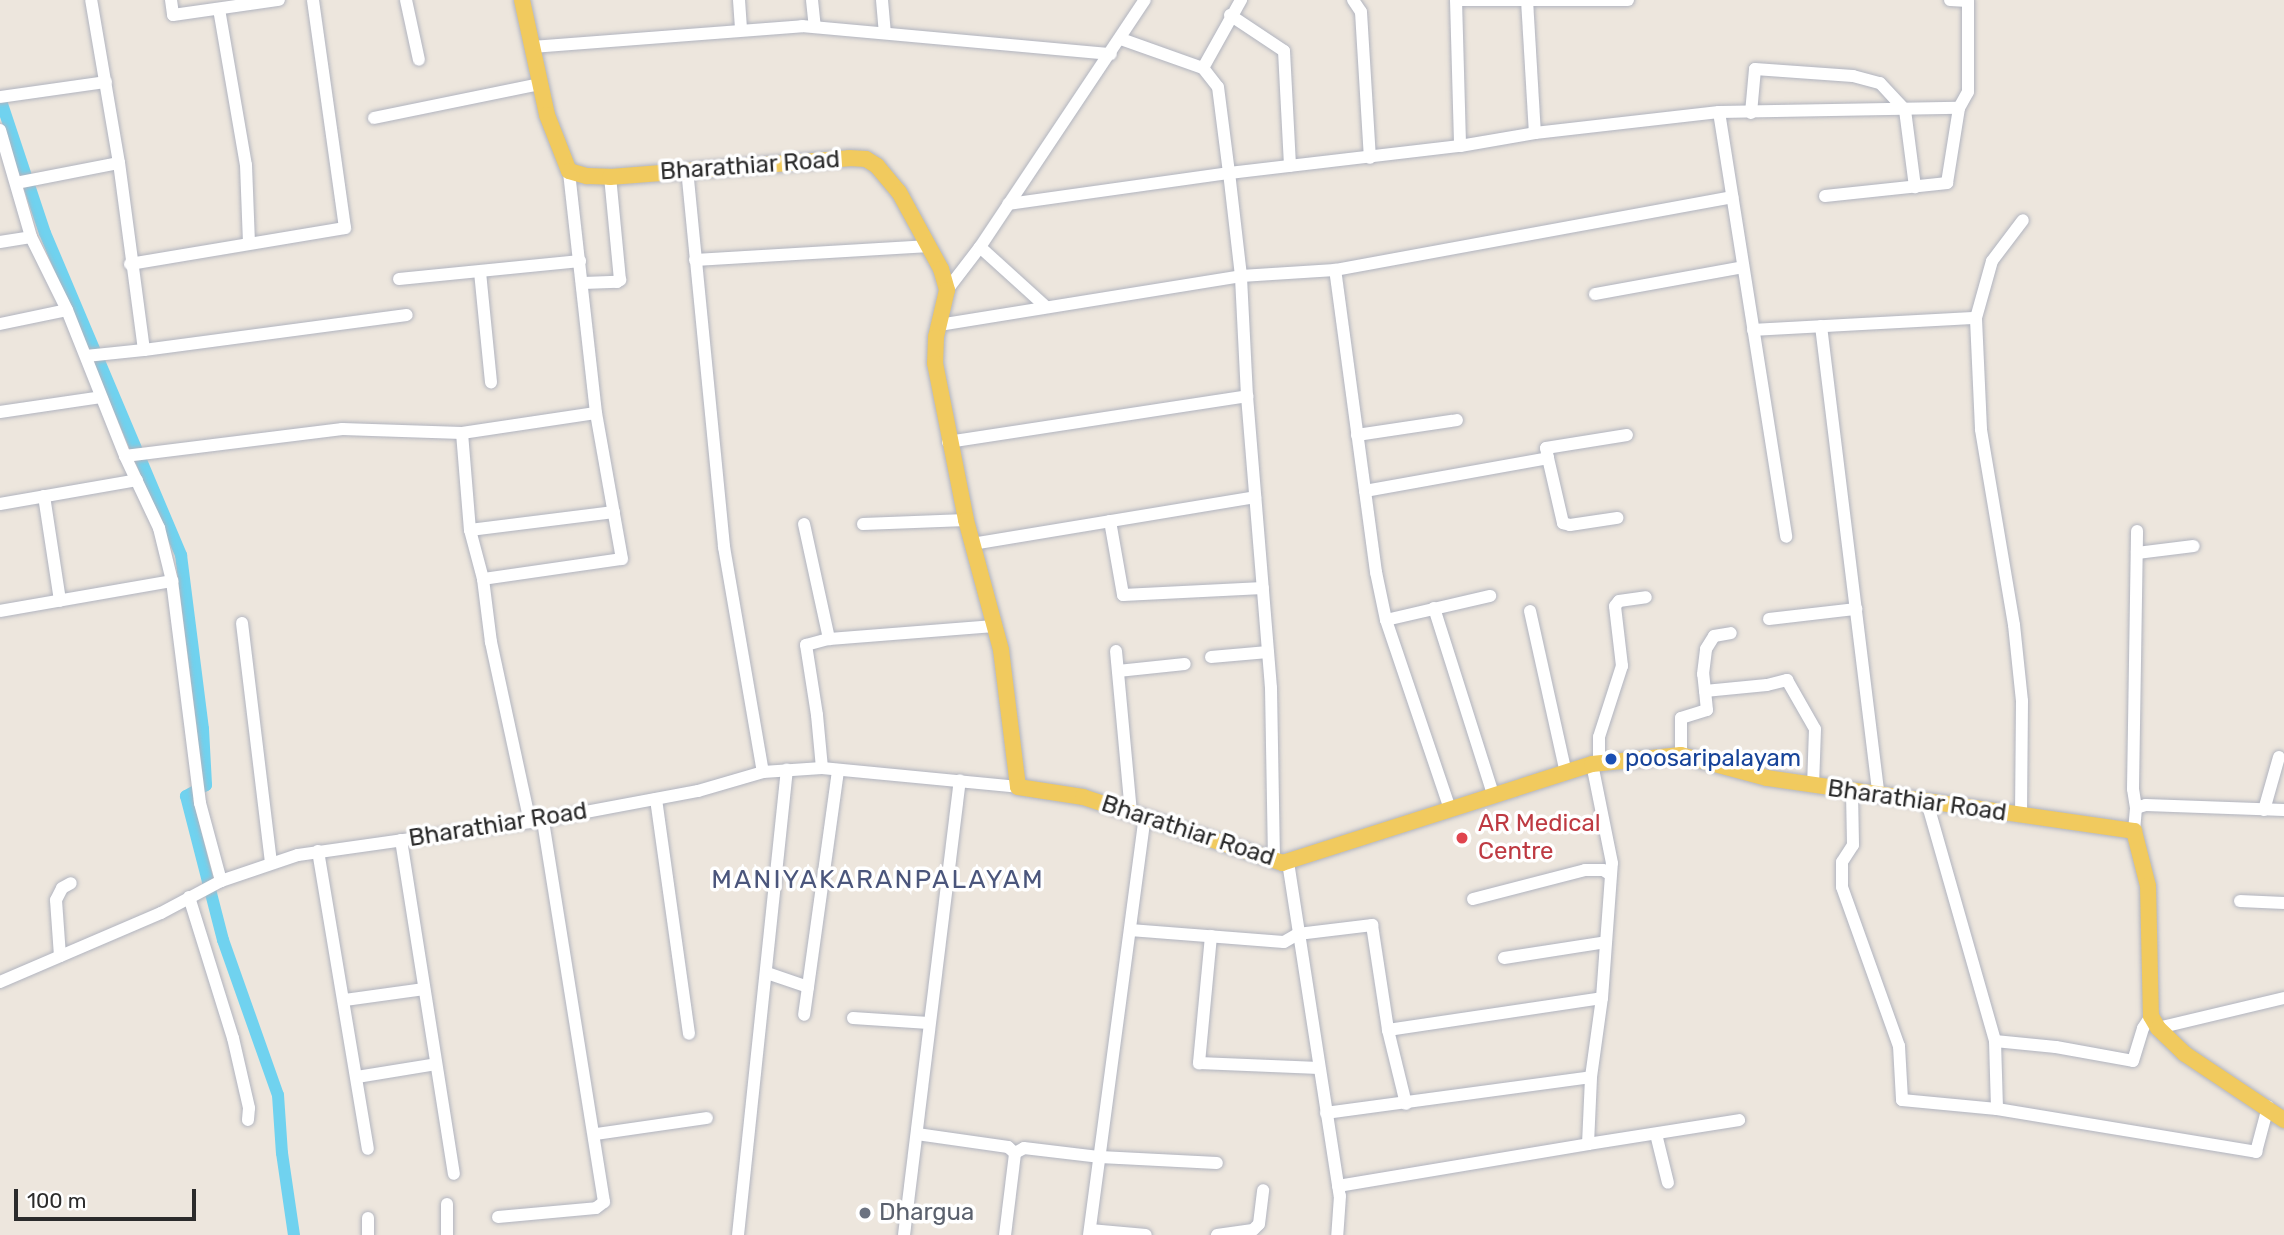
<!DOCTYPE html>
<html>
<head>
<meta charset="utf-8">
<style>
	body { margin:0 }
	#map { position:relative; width:2284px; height:1235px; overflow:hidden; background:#ede6dd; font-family:Rubik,sans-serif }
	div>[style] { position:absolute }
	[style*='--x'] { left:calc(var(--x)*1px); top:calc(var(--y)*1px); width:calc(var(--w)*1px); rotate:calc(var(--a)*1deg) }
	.canal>* { height:12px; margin:-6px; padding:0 6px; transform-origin:6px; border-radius:6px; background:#70d2ef }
	.roads { filter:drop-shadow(0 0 2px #b1b4bf) drop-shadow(0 0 2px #b1b4bf) }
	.minor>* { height:12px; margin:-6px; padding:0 6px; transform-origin:6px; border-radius:6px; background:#fff }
	.major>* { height:16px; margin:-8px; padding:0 8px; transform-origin:8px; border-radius:8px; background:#f1ca5e }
	.dots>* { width:19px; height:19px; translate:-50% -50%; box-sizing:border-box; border:4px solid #fff; border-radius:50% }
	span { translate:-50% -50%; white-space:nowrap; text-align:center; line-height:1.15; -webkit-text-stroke:7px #fff; paint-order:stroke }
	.street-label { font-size:24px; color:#2b2b2b }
	.transit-label { font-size:24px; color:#164399 }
	.left { translate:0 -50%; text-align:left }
	.health-label { font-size:24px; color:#be3a42 }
	.worship-label { font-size:24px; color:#5b616d }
	.neighbourhood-label { font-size:26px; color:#4b567c; letter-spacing:2px }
	.scale { position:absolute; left:14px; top:1189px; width:182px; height:32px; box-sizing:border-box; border:4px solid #2b2b2b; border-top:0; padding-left:9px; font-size:21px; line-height:24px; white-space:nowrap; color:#2b2b2b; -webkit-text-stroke:5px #fff; paint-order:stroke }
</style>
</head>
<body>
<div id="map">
	<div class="canal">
		<div style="--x:0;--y:98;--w:142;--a:71.6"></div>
		<div style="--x:45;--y:233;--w:350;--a:67.1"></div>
		<div style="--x:181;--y:555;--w:175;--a:82.8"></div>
		<div style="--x:203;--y:729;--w:56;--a:86.9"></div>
		<div style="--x:206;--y:785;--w:23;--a:151"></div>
		<div style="--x:186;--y:796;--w:149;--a:75.6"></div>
		<div style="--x:223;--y:940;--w:164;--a:70.5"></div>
		<div style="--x:278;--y:1095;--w:58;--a:86.1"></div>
		<div style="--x:282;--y:1153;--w:83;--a:81.7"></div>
	</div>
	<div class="roads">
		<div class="minor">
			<div style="--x:171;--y:0;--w:15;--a:82"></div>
			<div style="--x:173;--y:15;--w:107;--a:-8.1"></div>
			<div style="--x:406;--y:0;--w:61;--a:77.8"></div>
			<div style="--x:739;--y:0;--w:30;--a:86"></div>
			<div style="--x:812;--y:0;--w:27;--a:84"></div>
			<div style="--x:882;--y:0;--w:33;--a:85"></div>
			<div style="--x:1353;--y:0;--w:14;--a:56"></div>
			<div style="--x:1361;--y:12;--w:146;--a:86.5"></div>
			<div style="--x:1456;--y:0;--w:146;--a:88.4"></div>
			<div style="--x:1460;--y:146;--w:76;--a:-9.8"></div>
			<div style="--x:1535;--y:133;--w:185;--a:-6.5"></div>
			<div style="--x:1719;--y:112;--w:240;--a:-1"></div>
			<div style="--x:1456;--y:0;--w:172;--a:0"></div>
			<div style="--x:1527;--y:0;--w:133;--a:86.6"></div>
			<div style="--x:219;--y:9;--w:158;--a:80.2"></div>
			<div style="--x:246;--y:165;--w:78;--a:87.8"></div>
			<div style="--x:1230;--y:15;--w:65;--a:33.7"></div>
			<div style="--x:1284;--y:51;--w:115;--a:87"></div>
			<div style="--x:1121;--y:39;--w:87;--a:19.5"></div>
			<div style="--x:1203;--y:68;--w:78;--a:-60.8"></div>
			<div style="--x:532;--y:47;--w:271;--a:-4.4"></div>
			<div style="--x:802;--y:26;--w:310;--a:5.2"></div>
			<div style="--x:1203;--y:68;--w:24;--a:52"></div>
			<div style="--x:1218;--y:87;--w:87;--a:82.7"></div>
			<div style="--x:1229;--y:173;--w:233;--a:-6.7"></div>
			<div style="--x:0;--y:97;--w:107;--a:-8.1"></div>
			<div style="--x:1719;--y:112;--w:430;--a:81"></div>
			<div style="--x:1751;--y:113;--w:44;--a:-84.8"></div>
			<div style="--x:1755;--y:69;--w:98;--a:4.1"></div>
			<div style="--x:1853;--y:76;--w:28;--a:15"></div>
			<div style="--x:1880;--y:83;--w:37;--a:47"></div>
			<div style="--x:1905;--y:110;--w:78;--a:82.6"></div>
			<div style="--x:374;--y:118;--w:169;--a:-11.6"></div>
			<div style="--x:0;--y:130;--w:111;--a:73.8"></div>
			<div style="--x:31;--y:237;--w:81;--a:63.7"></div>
			<div style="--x:67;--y:310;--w:157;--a:68.3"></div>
			<div style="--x:125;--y:456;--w:80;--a:64.7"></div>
			<div style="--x:159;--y:528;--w:55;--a:76.2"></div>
			<div style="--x:172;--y:581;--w:224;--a:82.8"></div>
			<div style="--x:200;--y:803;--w:81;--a:74.9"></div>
			<div style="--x:687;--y:169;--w:380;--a:84.4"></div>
			<div style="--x:724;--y:547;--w:228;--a:80.2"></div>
			<div style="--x:16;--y:183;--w:105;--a:-11"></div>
			<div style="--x:1825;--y:196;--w:123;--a:-6.1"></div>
			<div style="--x:1947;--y:183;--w:76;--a:-80.9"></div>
			<div style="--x:1959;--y:108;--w:18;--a:-61"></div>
			<div style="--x:1968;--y:92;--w:91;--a:-90"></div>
			<div style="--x:1968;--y:1;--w:18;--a:-177"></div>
			<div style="--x:0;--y:242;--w:31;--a:-9"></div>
			<div style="--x:980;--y:247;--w:88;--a:42.2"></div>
			<div style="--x:695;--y:260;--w:235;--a:-3.4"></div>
			<div style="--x:130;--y:264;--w:218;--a:-9.5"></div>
			<div style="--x:345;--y:228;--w:230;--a:-98"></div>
			<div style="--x:480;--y:272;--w:111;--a:84.3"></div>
			<div style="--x:399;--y:279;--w:182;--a:-5.7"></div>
			<div style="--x:583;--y:283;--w:34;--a:-2"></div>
			<div style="--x:617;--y:282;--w:4;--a:-34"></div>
			<div style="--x:620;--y:280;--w:103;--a:-95.5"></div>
			<div style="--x:947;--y:290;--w:54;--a:-52.5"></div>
			<div style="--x:980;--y:247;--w:297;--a:-56.3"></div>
			<div style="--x:1595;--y:294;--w:150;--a:-10.3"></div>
			<div style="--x:0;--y:324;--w:68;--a:-11.8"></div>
			<div style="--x:939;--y:325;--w:306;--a:-9.2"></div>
			<div style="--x:1241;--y:276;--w:94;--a:-3.7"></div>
			<div style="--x:1821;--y:326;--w:474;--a:83"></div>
			<div style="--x:1753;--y:330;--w:223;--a:-3.1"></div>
			<div style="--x:144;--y:350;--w:265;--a:-7.6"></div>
			<div style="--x:86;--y:356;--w:58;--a:-5.9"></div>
			<div style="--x:144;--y:350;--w:189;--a:-97.6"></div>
			<div style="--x:119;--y:163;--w:165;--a:-99.7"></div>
			<div style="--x:1247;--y:396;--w:293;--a:85.3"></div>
			<div style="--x:1271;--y:688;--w:173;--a:89"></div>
			<div style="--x:0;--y:412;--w:102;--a:-8.4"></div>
			<div style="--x:462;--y:433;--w:97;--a:85.3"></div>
			<div style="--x:470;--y:530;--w:51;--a:75.1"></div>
			<div style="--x:483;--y:579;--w:64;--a:82.8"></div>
			<div style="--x:491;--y:642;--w:184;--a:77.8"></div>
			<div style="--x:1357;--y:435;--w:101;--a:-8.5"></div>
			<div style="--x:948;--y:442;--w:303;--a:-8.7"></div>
			<div style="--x:1247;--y:396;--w:120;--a:-92.9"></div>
			<div style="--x:1241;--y:276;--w:104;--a:-96.6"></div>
			<div style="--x:1229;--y:173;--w:223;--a:172"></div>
			<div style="--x:125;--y:456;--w:219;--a:-7.1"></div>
			<div style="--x:342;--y:429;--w:120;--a:1.9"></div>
			<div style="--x:462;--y:433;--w:135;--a:-8.5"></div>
			<div style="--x:1548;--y:458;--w:67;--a:77"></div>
			<div style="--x:1563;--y:523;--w:7;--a:16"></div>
			<div style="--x:1570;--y:525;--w:48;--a:-8.5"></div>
			<div style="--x:1365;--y:491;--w:186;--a:-10.2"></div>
			<div style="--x:1548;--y:458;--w:10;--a:-101"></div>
			<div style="--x:1546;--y:448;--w:82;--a:-9.1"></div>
			<div style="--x:44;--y:496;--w:106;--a:81.3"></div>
			<div style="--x:0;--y:504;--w:139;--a:-9.9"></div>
			<div style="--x:1110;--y:521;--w:75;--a:80"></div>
			<div style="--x:1123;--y:595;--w:140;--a:-2.9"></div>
			<div style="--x:804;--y:524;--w:118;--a:77.7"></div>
			<div style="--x:829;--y:639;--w:166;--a:-4.5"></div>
			<div style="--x:863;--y:524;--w:103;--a:-2.2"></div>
			<div style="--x:470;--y:530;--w:145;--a:-7.1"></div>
			<div style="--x:972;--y:544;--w:287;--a:-9.4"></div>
			<div style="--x:2137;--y:553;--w:57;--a:-7"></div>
			<div style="--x:483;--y:579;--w:140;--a:-8.2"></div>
			<div style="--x:622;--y:559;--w:148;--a:-100.1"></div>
			<div style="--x:596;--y:413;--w:244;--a:-96.4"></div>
			<div style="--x:1434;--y:608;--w:195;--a:72.4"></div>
			<div style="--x:0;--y:611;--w:175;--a:-9.9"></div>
			<div style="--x:1530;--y:611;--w:166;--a:77.5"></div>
			<div style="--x:1769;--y:619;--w:88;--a:-6.6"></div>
			<div style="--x:1386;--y:620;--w:107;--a:-13"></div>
			<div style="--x:242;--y:623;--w:242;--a:83.1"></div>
			<div style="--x:1116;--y:651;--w:164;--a:84.7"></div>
			<div style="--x:1211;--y:657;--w:57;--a:-5"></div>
			<div style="--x:1118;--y:671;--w:67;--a:-6"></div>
			<div style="--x:1705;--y:691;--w:62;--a:-5.5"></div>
			<div style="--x:1767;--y:685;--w:21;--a:-14"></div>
			<div style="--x:1787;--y:680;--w:56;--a:60.3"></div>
			<div style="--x:1815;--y:729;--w:56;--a:92"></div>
			<div style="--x:1681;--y:755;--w:37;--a:-90"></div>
			<div style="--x:1681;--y:718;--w:27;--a:-17"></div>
			<div style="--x:1707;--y:710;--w:36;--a:-96"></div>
			<div style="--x:1703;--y:674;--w:25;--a:-83"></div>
			<div style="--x:1706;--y:649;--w:15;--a:-58"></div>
			<div style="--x:1714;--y:636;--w:17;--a:-10"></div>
			<div style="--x:1599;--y:763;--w:26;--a:-90"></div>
			<div style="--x:1599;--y:737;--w:75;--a:-72.1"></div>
			<div style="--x:1622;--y:666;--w:60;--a:-96.7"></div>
			<div style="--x:1615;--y:606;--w:6;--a:-51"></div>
			<div style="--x:1619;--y:601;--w:27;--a:-8"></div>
			<div style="--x:822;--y:768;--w:53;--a:-95.4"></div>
			<div style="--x:817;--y:715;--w:71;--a:-98.9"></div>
			<div style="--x:806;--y:645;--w:24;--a:-15"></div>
			<div style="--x:1852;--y:792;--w:53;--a:88.9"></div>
			<div style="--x:1853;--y:845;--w:20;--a:123"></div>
			<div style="--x:1842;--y:862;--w:25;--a:90"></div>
			<div style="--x:1842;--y:887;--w:169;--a:70.3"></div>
			<div style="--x:1899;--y:1046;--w:54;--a:86.8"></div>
			<div style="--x:1902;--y:1100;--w:95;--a:5.4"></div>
			<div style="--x:1997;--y:1109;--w:263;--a:9.4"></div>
			<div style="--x:2256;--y:1152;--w:47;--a:-75.1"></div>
			<div style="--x:656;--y:799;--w:237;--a:82"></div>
			<div style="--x:1927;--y:802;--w:248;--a:74.1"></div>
			<div style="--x:1995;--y:1041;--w:68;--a:88.3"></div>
			<div style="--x:2136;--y:808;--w:19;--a:-99"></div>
			<div style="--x:2133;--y:789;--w:258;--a:-89.1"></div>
			<div style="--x:1450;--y:809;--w:200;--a:-108.7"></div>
			<div style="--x:1386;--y:620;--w:49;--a:-101.8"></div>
			<div style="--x:1376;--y:572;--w:305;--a:-97.7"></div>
			<div style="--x:1335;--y:270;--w:404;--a:-10.4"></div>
			<div style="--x:2264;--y:810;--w:55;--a:-74.2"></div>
			<div style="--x:2021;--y:816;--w:115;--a:-89.5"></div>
			<div style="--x:2022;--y:701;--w:76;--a:-96"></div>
			<div style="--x:2014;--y:625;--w:199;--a:-99.6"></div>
			<div style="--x:1981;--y:429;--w:111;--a:-92.6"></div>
			<div style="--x:1976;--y:318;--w:59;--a:-74.3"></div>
			<div style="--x:1992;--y:261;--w:51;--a:-52.9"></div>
			<div style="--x:2134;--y:831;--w:23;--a:-85"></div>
			<div style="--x:2136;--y:808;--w:10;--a:-17"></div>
			<div style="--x:2146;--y:805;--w:138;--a:2.1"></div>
			<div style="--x:401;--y:840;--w:338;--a:81"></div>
			<div style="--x:318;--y:851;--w:302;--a:80.5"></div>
			<div style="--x:1288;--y:862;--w:338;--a:81.2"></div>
			<div style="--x:1340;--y:1196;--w:39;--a:94"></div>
			<div style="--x:189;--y:897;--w:148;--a:72.7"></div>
			<div style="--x:233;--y:1038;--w:72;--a:77.1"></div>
			<div style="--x:249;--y:1108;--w:12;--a:95"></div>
			<div style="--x:1473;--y:899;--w:116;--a:-14.5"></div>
			<div style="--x:1585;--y:870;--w:18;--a:0"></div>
			<div style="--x:1603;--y:870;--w:9;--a:32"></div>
			<div style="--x:2240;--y:901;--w:44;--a:2.6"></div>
			<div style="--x:1130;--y:930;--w:154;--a:4.5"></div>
			<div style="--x:1284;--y:942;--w:16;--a:-30"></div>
			<div style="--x:1298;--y:934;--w:75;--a:-6.9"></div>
			<div style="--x:1372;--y:925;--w:106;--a:81.3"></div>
			<div style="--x:1388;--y:1030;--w:216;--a:-8.5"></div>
			<div style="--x:1211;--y:936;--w:128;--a:95.4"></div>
			<div style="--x:1199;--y:1063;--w:120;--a:2.4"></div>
			<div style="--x:60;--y:956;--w:56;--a:-94.1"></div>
			<div style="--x:56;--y:900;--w:13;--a:-63"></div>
			<div style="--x:62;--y:888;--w:10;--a:-29"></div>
			<div style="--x:1504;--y:958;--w:103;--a:-8.9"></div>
			<div style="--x:767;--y:973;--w:43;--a:18.9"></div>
			<div style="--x:808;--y:987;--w:28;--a:98"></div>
			<div style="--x:0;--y:982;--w:175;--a:-23.2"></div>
			<div style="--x:161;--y:913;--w:68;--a:-28.1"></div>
			<div style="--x:221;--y:881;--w:81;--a:-18.7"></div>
			<div style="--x:298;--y:855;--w:247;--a:-8.1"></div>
			<div style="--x:543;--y:820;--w:158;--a:-10.6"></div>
			<div style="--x:698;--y:791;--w:68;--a:-16.3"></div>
			<div style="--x:763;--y:772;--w:59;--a:-3.9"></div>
			<div style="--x:822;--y:768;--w:197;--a:5.5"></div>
			<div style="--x:808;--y:987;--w:219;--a:-82.1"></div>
			<div style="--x:345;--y:1000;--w:80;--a:-7.9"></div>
			<div style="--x:853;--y:1018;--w:76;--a:3.8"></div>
			<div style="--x:2158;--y:1028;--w:130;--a:-13.4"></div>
			<div style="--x:1388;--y:1030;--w:76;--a:76.3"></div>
			<div style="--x:1995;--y:1041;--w:61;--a:5.6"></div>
			<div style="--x:2056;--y:1047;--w:78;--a:10.3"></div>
			<div style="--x:2133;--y:1061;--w:34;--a:-73"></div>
			<div style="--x:2143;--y:1028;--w:14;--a:-56"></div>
			<div style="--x:357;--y:1077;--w:80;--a:-9.3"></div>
			<div style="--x:1326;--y:1113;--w:267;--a:-7.7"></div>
			<div style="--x:596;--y:1134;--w:112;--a:-8.2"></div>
			<div style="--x:917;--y:1134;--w:92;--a:8.1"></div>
			<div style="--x:1008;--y:1147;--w:9;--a:41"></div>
			<div style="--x:1015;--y:1153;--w:10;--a:-29"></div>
			<div style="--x:1024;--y:1148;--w:77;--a:6.8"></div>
			<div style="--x:1100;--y:1157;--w:117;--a:2.9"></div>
			<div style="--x:1656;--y:1134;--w:50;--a:76.2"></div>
			<div style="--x:1588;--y:1144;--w:153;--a:-9"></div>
			<div style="--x:1338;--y:1186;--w:254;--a:-9.5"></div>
			<div style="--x:1588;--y:1144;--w:67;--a:-87.4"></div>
			<div style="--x:1591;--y:1077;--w:80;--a:-82.1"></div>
			<div style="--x:1602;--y:998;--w:135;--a:-85.8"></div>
			<div style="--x:1612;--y:863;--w:101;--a:-101.4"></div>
			<div style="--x:447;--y:1204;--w:31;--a:90"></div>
			<div style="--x:498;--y:1217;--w:98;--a:-5.2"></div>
			<div style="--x:596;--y:1208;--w:10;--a:-37"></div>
			<div style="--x:604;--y:1202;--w:387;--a:-99.1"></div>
			<div style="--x:368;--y:1218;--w:17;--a:90"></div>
			<div style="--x:1090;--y:1230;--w:56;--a:5.1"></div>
			<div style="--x:738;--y:1235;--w:468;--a:-84"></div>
			<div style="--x:904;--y:1235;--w:458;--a:-83"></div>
			<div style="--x:1005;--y:1235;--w:83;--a:-83"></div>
			<div style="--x:1089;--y:1235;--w:421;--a:-82.4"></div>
			<div style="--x:1217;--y:1235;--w:36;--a:-8"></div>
			<div style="--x:1253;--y:1230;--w:8;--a:-45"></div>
			<div style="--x:1259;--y:1224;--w:34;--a:-83"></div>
		</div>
		<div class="major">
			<div style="--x:522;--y:0;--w:118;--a:77.7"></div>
			<div style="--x:547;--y:115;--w:60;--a:68.6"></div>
			<div style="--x:569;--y:171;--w:19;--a:16"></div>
			<div style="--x:587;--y:176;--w:23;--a:2"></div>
			<div style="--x:610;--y:177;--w:240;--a:-4.5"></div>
			<div style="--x:849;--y:158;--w:17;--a:3"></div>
			<div style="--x:866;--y:159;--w:13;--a:32"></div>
			<div style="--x:877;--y:166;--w:34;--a:50"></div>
			<div style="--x:899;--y:192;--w:88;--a:61.4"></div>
			<div style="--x:941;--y:269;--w:22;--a:74"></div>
			<div style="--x:947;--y:290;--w:48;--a:103.2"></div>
			<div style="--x:936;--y:337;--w:26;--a:92"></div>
			<div style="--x:935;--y:363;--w:160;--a:78.8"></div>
			<div style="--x:966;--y:520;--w:135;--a:74.9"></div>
			<div style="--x:1001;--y:650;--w:138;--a:82.9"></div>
			<div style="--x:1018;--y:787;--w:66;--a:8.7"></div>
			<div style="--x:1083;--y:797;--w:210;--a:18.3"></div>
			<div style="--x:1282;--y:863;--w:325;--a:-17.7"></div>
			<div style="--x:1592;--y:764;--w:89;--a:-5.8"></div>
			<div style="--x:1681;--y:755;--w:89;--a:15"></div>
			<div style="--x:1767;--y:778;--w:371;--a:8.2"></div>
			<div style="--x:2134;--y:831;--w:57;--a:75.7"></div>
			<div style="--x:2148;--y:886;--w:130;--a:88.7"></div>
			<div style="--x:2151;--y:1016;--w:14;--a:60"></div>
			<div style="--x:2158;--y:1028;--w:37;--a:44"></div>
			<div style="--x:2185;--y:1054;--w:119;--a:33.7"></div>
		</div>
	</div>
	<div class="dots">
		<div style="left:1611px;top:759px;background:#1a4fb4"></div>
		<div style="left:1462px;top:838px;background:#e0444e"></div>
		<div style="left:865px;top:1213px;background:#6b7280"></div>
	</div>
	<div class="street-label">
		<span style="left:750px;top:166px;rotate:-4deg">Bharathiar Road</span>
		<span style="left:1917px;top:801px;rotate:8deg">Bharathiar Road</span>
		<span style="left:498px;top:825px;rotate:-9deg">Bharathiar Road</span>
		<span style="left:1188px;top:831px;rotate:18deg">Bharathiar Road</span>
	</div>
	<div class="transit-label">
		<span class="left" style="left:1625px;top:759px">poosaripalayam</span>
	</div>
	<div class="health-label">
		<span class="left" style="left:1478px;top:838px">AR Medical<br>Centre</span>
	</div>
	<div class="worship-label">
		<span class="left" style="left:879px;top:1213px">Dhargua</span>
	</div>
	<div class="neighbourhood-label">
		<span style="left:878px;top:880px">MANIYAKARANPALAYAM</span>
	</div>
	<div class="scale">100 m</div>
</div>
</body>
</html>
